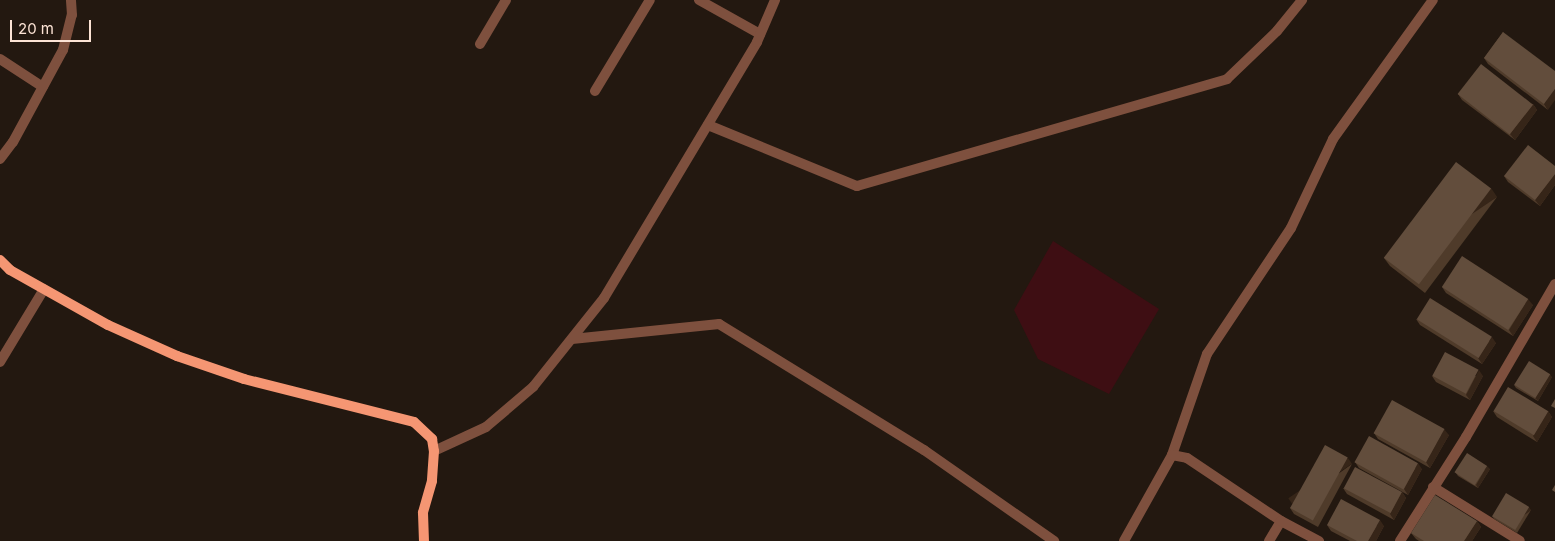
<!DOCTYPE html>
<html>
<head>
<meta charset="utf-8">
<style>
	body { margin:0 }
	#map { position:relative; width:1555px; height:541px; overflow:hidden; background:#231810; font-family:Inter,sans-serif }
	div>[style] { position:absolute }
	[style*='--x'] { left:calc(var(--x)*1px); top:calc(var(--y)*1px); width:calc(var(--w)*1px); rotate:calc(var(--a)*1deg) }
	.water>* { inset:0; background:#3e0e13 }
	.street>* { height:10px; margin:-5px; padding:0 5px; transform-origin:5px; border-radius:5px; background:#7e503e }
	.secondary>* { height:10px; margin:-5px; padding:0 5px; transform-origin:5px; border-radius:5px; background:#f59673 }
	.wall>* { inset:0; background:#4f3b2a }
	.shaded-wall>* { inset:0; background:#362518; transform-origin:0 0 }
	.building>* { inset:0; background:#624d3c; transform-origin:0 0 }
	span { translate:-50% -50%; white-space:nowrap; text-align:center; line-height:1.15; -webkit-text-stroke:5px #231810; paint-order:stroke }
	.scale { position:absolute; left:10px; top:20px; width:81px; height:22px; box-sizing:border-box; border:2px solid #fce3d5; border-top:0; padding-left:6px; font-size:15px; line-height:18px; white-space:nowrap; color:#fce3d5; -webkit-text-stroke:4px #231810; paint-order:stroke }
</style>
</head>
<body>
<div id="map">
	<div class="water">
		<div style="clip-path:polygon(1053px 241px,1159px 309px,1109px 394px,1038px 359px,1014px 310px)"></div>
	</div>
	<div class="street">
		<div style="--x:699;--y:0;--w:70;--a:29.1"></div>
		<div style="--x:480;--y:44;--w:51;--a:-59.4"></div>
		<div style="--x:0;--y:59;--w:51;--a:33.1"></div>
		<div style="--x:595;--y:91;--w:106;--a:-58.9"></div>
		<div style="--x:708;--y:125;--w:161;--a:22.3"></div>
		<div style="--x:857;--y:186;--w:385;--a:-16.1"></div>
		<div style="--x:1227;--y:79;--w:69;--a:-43.8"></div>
		<div style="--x:1277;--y:31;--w:40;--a:-51"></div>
		<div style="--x:0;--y:159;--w:21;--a:-53"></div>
		<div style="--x:13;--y:142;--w:105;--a:-61.5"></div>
		<div style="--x:63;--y:50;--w:36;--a:-76"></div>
		<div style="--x:72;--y:15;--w:15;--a:-94"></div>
		<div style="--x:572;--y:339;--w:148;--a:-5.8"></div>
		<div style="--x:719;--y:324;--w:241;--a:31.6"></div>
		<div style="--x:924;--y:450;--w:159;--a:35"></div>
		<div style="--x:0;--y:362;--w:85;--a:-58.9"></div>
		<div style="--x:434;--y:451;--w:57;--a:-24.8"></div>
		<div style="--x:486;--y:427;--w:62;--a:-40.4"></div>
		<div style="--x:533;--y:387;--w:114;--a:-51.4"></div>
		<div style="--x:604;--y:298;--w:298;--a:-59.1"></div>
		<div style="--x:757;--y:42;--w:46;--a:-66.8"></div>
		<div style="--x:1172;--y:455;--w:107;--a:-70.9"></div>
		<div style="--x:1207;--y:354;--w:151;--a:-56.3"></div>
		<div style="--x:1291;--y:228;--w:98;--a:-64.7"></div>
		<div style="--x:1333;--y:139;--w:171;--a:-54.3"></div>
		<div style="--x:1433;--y:487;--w:102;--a:31.8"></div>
		<div style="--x:1124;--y:541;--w:98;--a:-60.8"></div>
		<div style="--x:1172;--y:455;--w:15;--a:11"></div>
		<div style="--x:1187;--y:458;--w:113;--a:33.8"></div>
		<div style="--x:1269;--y:541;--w:23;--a:-59"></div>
		<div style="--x:1281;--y:521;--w:43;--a:27.8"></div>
		<div style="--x:1400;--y:541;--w:123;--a:-57.6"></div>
		<div style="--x:1466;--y:437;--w:177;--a:-59.8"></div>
	</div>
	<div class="secondary">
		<div style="--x:0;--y:260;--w:14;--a:45"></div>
		<div style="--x:10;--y:270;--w:112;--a:29.3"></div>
		<div style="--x:108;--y:325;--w:76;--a:24.2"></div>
		<div style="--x:177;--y:356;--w:71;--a:18.9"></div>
		<div style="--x:244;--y:379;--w:175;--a:14.2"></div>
		<div style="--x:414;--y:422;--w:25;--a:43"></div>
		<div style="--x:432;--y:439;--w:12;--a:81"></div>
		<div style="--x:434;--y:451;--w:30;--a:94"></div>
		<div style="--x:432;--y:481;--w:33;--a:106"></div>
		<div style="--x:423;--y:513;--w:28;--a:88"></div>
	</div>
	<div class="wall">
		<div style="clip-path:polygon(1503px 32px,1548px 110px,1488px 64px,1484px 58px)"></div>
		<div style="clip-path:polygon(1458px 94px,1533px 104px,1537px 110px,1515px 140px,1462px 100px)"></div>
		<div style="clip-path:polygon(1555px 166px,1555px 185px,1540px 206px,1508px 182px,1504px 176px)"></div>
		<div style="clip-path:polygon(1497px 197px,1425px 293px,1390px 266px,1384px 258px)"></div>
		<div style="clip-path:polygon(1442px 287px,1533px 305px,1513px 336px,1446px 293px)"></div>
		<div style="clip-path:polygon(1416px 319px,1496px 343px,1482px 364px,1420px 325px)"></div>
		<div style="clip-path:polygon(1432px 376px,1483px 376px,1470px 400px,1436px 382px)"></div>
		<div style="clip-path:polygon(1552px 377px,1538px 401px,1516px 388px,1514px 385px)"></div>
		<div style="clip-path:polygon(1493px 411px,1548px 411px,1552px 417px,1537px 442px,1497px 417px)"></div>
		<div style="clip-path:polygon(1374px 433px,1449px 435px,1430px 468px,1378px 439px)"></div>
		<div style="clip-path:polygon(1355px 462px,1422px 469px,1408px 495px,1359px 468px)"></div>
		<div style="clip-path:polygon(1352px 464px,1318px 527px,1294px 514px,1290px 508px)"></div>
		<div style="clip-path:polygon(1490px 469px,1478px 488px,1458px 476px,1456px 473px)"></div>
		<div style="clip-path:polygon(1343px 488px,1402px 492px,1406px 498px,1394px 520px,1347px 494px)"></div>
		<div style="clip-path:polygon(1531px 510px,1517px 533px,1494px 519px,1492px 516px)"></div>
		<div style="clip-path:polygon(1477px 521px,1481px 527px,1472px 541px,1419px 541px,1416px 539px,1411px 533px)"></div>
		<div style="clip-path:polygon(1327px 525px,1384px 526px,1376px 541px,1350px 541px,1331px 531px)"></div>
	</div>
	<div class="shaded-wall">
		<div style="clip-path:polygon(1555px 89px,1555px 100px,1548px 110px,1544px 104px)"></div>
		<div style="clip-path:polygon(1533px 104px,1537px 110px,1515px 140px,1510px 134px)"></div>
		<div style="clip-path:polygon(1555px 174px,1555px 185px,1540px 206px,1535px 200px)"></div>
		<div style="left:1491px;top:188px;width:11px;height:121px;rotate:56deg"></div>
		<div style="clip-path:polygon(1528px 299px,1533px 305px,1513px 336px,1509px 330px)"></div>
		<div style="clip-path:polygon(1492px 337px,1496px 343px,1482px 364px,1478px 358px)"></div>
		<div style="clip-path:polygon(1479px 370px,1483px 376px,1470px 400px,1466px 395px)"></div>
		<div style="clip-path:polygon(1550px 374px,1552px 377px,1538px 401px,1535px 398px)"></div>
		<div style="clip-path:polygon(1548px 411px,1552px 417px,1537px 442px,1533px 436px)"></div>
		<div style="clip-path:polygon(1444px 429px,1449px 435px,1430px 468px,1426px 462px)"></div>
		<div style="left:1348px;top:458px;width:7px;height:72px;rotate:56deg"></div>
		<div style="clip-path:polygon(1418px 463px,1422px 469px,1408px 495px,1404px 489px)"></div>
		<div style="clip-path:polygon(1487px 466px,1490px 469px,1478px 488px,1476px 485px)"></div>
		<div style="clip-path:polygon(1402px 492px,1406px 498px,1394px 520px,1390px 514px)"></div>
		<div style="left:1529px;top:507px;width:4px;height:27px;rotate:56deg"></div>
		<div style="clip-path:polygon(1380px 520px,1384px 526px,1376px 541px,1368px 541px)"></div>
		<div style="clip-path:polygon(1477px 521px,1481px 527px,1472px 541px,1464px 541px)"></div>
	</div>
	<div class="building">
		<div style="clip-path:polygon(1503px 32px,1555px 71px,1555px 89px,1544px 104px,1484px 58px)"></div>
		<div style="left:1481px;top:64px;width:66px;height:38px;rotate:38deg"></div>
		<div style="clip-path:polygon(1528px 145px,1555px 166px,1555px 174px,1535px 200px,1504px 176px)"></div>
		<div style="left:1456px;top:162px;width:44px;height:120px;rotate:37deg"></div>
		<div style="left:1462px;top:256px;width:79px;height:37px;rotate:33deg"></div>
		<div style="left:1430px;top:298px;width:73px;height:25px;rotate:32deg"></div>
		<div style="left:1445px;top:352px;width:38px;height:27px;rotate:28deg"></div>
		<div style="left:1529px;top:361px;width:25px;height:28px;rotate:32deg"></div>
		<div style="left:1508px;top:387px;width:47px;height:28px;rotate:31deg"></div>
		<div style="clip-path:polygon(1555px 399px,1555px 408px,1551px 406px)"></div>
		<div style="left:1392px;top:400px;width:60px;height:38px;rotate:29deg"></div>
		<div style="left:1369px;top:436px;width:56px;height:30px;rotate:29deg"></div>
		<div style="left:1325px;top:445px;width:26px;height:72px;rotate:29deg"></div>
		<div style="left:1467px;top:453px;width:24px;height:23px;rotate:33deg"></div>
		<div style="left:1355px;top:467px;width:53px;height:24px;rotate:28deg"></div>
		<div style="clip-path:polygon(1555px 485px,1555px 492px,1552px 490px)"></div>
		<div style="left:1506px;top:493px;width:27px;height:27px;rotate:31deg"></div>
		<div style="clip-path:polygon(1435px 495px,1477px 521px,1464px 541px,1424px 541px,1411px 533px)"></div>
		<div style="clip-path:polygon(1341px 499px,1380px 520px,1368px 541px,1357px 541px,1327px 525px)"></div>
	</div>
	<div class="scale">20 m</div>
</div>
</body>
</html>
